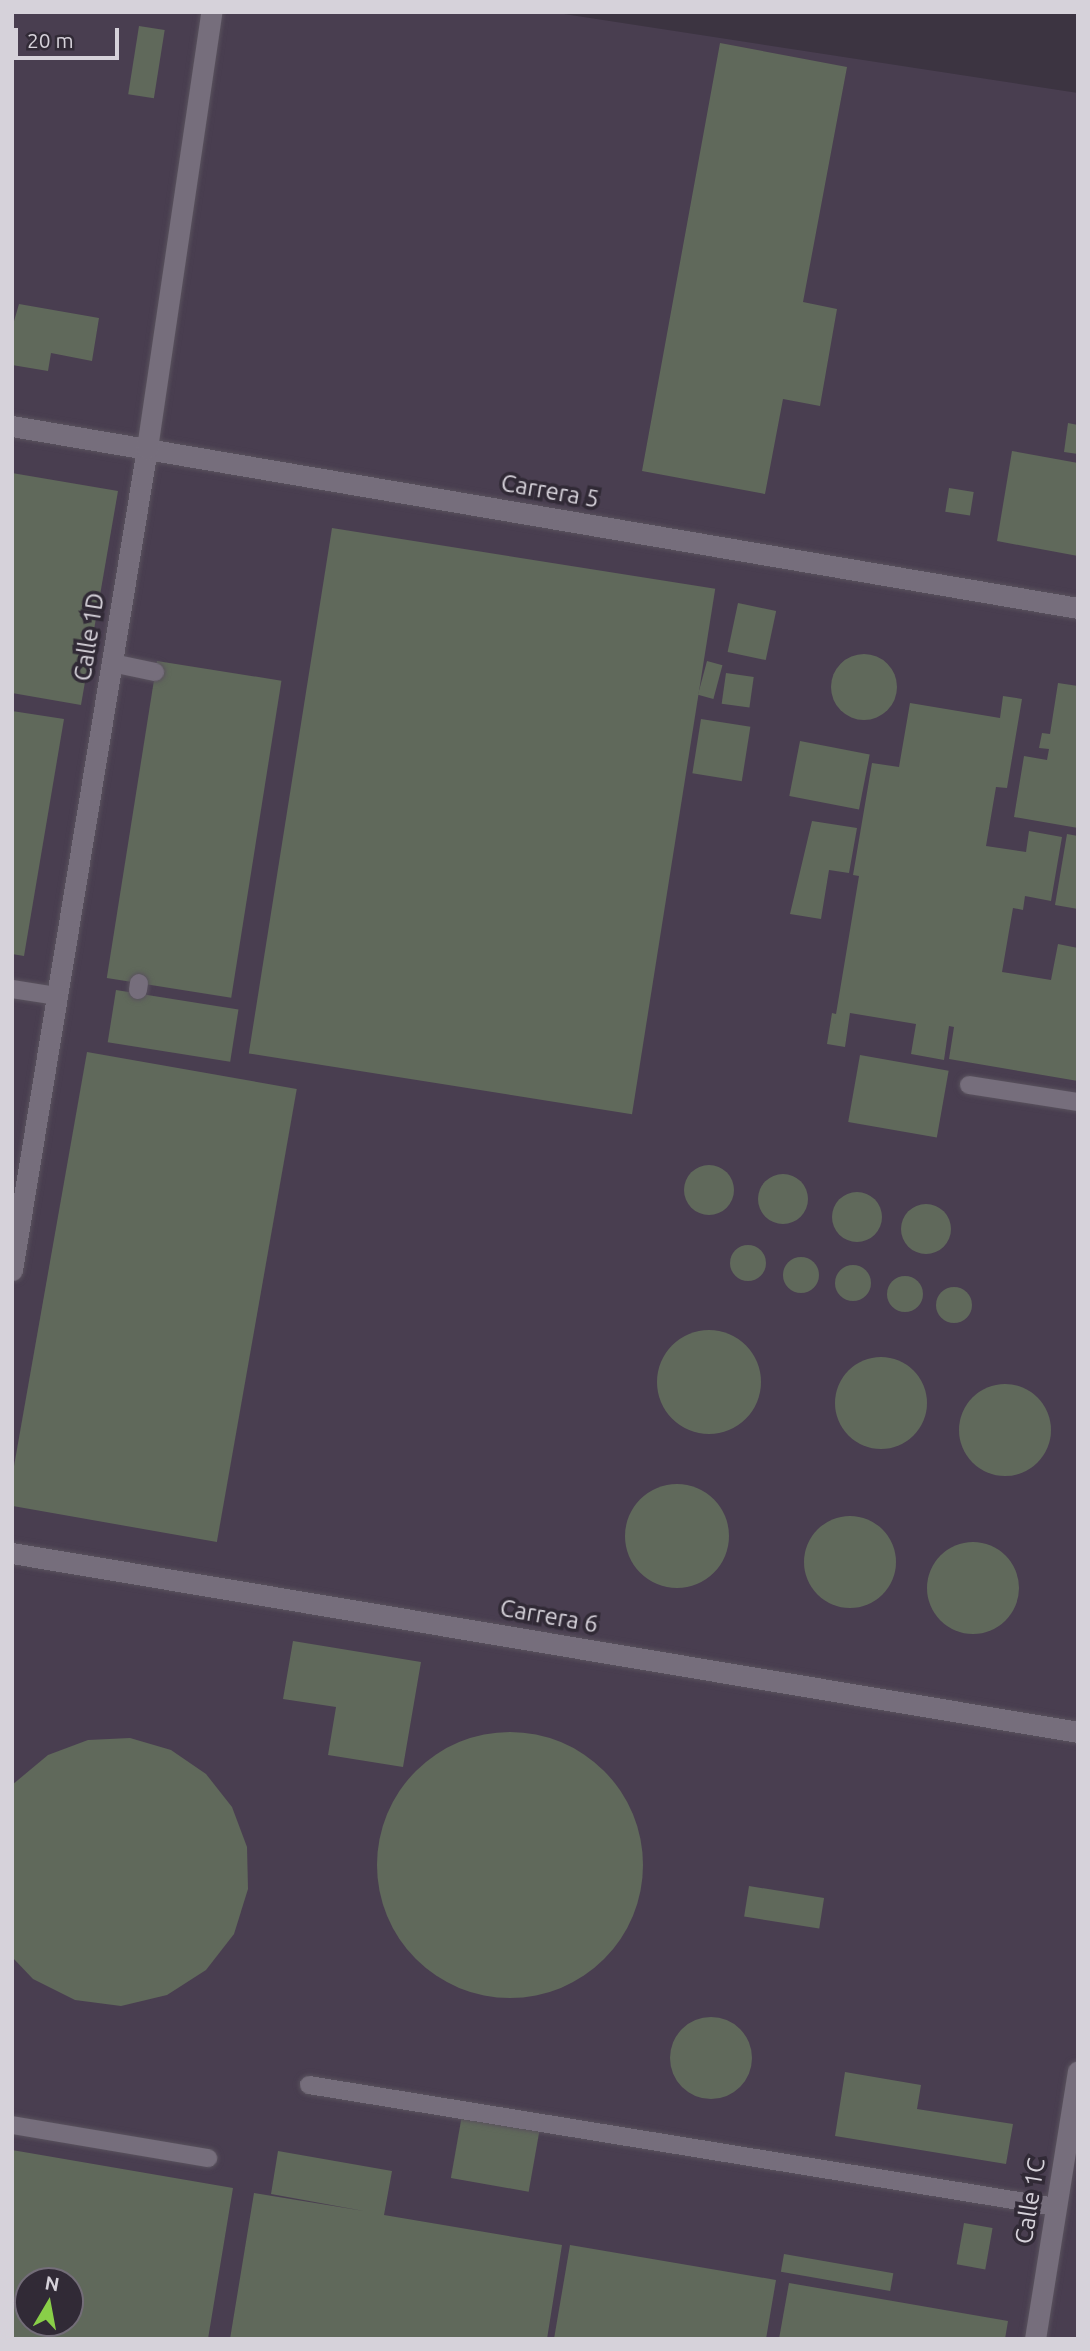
<!DOCTYPE html>
<html>
<head>
<meta charset="utf-8">
<style>
	body { margin:0 }
	#map { position:relative; width:1090px; height:2351px; overflow:hidden; background:#3c3441; font-family:Ubuntu,sans-serif }
	div>[style] { position:absolute }
	[style*='--x'] { left:calc(var(--x)*1px); top:calc(var(--y)*1px); width:calc(var(--w)*1px); rotate:calc(var(--a)*1deg) }
	.built>* { inset:0; background:#493e50 }
	.building>* { inset:0; background:#60695b; transform-origin:0 0 }
	.round { border-radius:50% }
	.roads { filter:drop-shadow(0 0 2px #59525d) drop-shadow(0 0 2px #59525d) }
	.lane>* { height:18px; margin:-9px; padding:0 9px; transform-origin:9px; border-radius:9px; background:#766e7c }
	.street>* { height:21px; margin:-10.5px; padding:0 10.5px; transform-origin:10.5px; border-radius:10.5px; background:#766e7c }
	span { translate:-50% -50%; white-space:nowrap; text-align:center; line-height:1.15; -webkit-text-stroke:7px #312a36; paint-order:stroke }
	.street-label { font-size:24px; color:#d6d2da }
	.frame { position:absolute; inset:0; border:14px solid #d6d2da; pointer-events:none }
	.north { position:absolute; left:14px; top:2267px; width:70px; height:70px; box-sizing:border-box; background:#312a36; border:2px solid #736d78; border-radius:50%; rotate:10deg; font-size:19px; font-weight:700; line-height:28px; text-align:center; color:#d6d2da }
	.north::after { content:''; display:block; margin:auto; width:24px; height:32px; background:#89cf48; clip-path:polygon(50% 0,100% 100%,50% 72%,0 100%) }
	.scale { position:absolute; left:14px; top:28px; width:105px; height:32px; box-sizing:border-box; border:4px solid #d6d2da; border-top:0; padding-left:9px; font-size:21px; line-height:24px; white-space:nowrap; color:#d6d2da; -webkit-text-stroke:5px #312a36; paint-order:stroke }
</style>
</head>
<body>
<div id="map">
	<div class="built">
		<div style="clip-path:polygon(evenodd,12px 12px,551px 12px,1078px 93px,1078px 2339px,12px 2339px,12px 12px,28px 2281px,70px 2281px,70px 2323px,28px 2323px,28px 2281px)"></div>
	</div>
	<div class="building">
		<div style="left:139px;top:26px;width:26px;height:69px;rotate:9deg"></div>
		<div style="clip-path:polygon(720px 43px,847px 67px,803px 302px,837px 309px,820px 406px,783px 399px,765px 494px,642px 471px)"></div>
		<div style="clip-path:polygon(19px 304px,99px 318px,92px 361px,51px 353px,48px 371px,12px 365px,12px 328px)"></div>
		<div style="clip-path:polygon(1068px 423px,1078px 425px,1078px 454px,1064px 452px)"></div>
		<div style="clip-path:polygon(1012px 451px,1078px 463px,1078px 556px,997px 541px)"></div>
		<div style="clip-path:polygon(12px 473px,118px 491px,81px 705px,12px 693px)"></div>
		<div style="left:949px;top:488px;width:25px;height:24px;rotate:9deg"></div>
		<div style="left:332px;top:528px;width:388px;height:532px;rotate:9deg"></div>
		<div style="left:738px;top:603px;width:39px;height:50px;rotate:12deg"></div>
		<div class="round" style="left:831px;top:654px;width:66px;height:66px"></div>
		<div style="left:157px;top:661px;width:126px;height:321px;rotate:9deg"></div>
		<div style="left:707px;top:661px;width:16px;height:35px;rotate:15deg"></div>
		<div style="left:726px;top:673px;width:28px;height:31px;rotate:8deg"></div>
		<div style="clip-path:polygon(1058px 683px,1078px 686px,1078px 828px,1014px 817px,1024px 756px,1047px 760px,1049px 749px,1039px 748px,1042px 733px,1050px 734px)"></div>
		<div style="clip-path:polygon(1003px 696px,1022px 699px,1007px 788px,996px 787px,986px 846px,1026px 852px,1029px 831px,1062px 837px,1051px 901px,1025px 896px,1023px 910px,1013px 908px,1002px 972px,1051px 980px,1058px 944px,1078px 948px,1078px 1081px,949px 1059px,954px 1027px,949px 1026px,944px 1060px,911px 1054px,916px 1024px,850px 1013px,845px 1047px,827px 1044px,832px 1013px,836px 1014px,859px 876px,853px 875px,872px 763px,899px 767px,910px 703px,1000px 718px)"></div>
		<div style="clip-path:polygon(12px 711px,64px 719px,24px 956px,12px 954px)"></div>
		<div style="left:701px;top:719px;width:50px;height:55px;rotate:9deg"></div>
		<div style="left:800px;top:741px;width:71px;height:56px;rotate:11deg"></div>
		<div style="clip-path:polygon(812px 821px,857px 828px,849px 873px,829px 870px,821px 919px,790px 914px)"></div>
		<div style="clip-path:polygon(1067px 834px,1078px 836px,1078px 909px,1055px 905px)"></div>
		<div style="left:116px;top:990px;width:124px;height:53px;rotate:9deg"></div>
		<div style="left:87px;top:1052px;width:213px;height:460px;rotate:10deg"></div>
		<div style="left:860px;top:1055px;width:90px;height:68px;rotate:10deg"></div>
		<div class="round" style="left:684px;top:1165px;width:50px;height:50px"></div>
		<div class="round" style="left:758px;top:1174px;width:50px;height:50px"></div>
		<div class="round" style="left:832px;top:1192px;width:50px;height:50px"></div>
		<div class="round" style="left:901px;top:1204px;width:50px;height:50px"></div>
		<div class="round" style="left:730px;top:1245px;width:36px;height:36px"></div>
		<div class="round" style="left:783px;top:1257px;width:36px;height:36px"></div>
		<div class="round" style="left:835px;top:1265px;width:36px;height:36px"></div>
		<div class="round" style="left:887px;top:1276px;width:36px;height:36px"></div>
		<div class="round" style="left:936px;top:1287px;width:36px;height:36px"></div>
		<div class="round" style="left:657px;top:1330px;width:104px;height:104px"></div>
		<div class="round" style="left:835px;top:1357px;width:92px;height:92px"></div>
		<div class="round" style="left:959px;top:1384px;width:92px;height:92px"></div>
		<div class="round" style="left:625px;top:1484px;width:104px;height:104px"></div>
		<div class="round" style="left:804px;top:1516px;width:92px;height:92px"></div>
		<div class="round" style="left:927px;top:1542px;width:92px;height:92px"></div>
		<div style="clip-path:polygon(293px 1641px,421px 1662px,403px 1767px,328px 1755px,336px 1707px,283px 1699px)"></div>
		<div class="round" style="left:377px;top:1732px;width:266px;height:266px"></div>
		<div style="clip-path:polygon(130px 1738px,171px 1750px,206px 1774px,232px 1807px,247px 1847px,248px 1889px,234px 1934px,206px 1970px,167px 1995px,121px 2006px,75px 2000px,33px 1979px,12px 1957px,12px 1785px,48px 1755px,88px 1740px)"></div>
		<div style="left:749px;top:1886px;width:76px;height:31px;rotate:9deg"></div>
		<div class="round" style="left:670px;top:2017px;width:82px;height:82px"></div>
		<div style="clip-path:polygon(845px 2072px,921px 2085px,917px 2109px,1013px 2124px,1006px 2164px,835px 2136px)"></div>
		<div style="left:462px;top:2115px;width:79px;height:64px;rotate:10deg"></div>
		<div style="clip-path:polygon(evenodd,12px 2150px,233px 2188px,208px 2339px,12px 2339px,12px 2150px,28px 2281px,70px 2281px,70px 2323px,28px 2323px,28px 2281px)"></div>
		<div style="clip-path:polygon(278px 2151px,392px 2171px,384px 2215px,562px 2245px,547px 2339px,230px 2339px,254px 2193px,364px 2211px,271px 2194px)"></div>
		<div style="left:964px;top:2223px;width:29px;height:42px;rotate:10deg"></div>
		<div style="clip-path:polygon(570px 2245px,776px 2280px,766px 2339px,554px 2339px)"></div>
		<div style="left:784px;top:2254px;width:111px;height:18px;rotate:10deg"></div>
		<div style="clip-path:polygon(789px 2283px,1008px 2321px,1005px 2339px,779px 2339px)"></div>
	</div>
	<div class="roads">
		<div class="lane">
			<div style="--x:112;--y:663;--w:44;--a:11.8"></div>
			<div style="--x:12;--y:989;--w:46;--a:8.8"></div>
			<div style="--x:138;--y:990;--w:7;--a:-82"></div>
			<div style="--x:969;--y:1085;--w:110;--a:8.9"></div>
			<div style="--x:309;--y:2085;--w:757;--a:9.28"></div>
			<div style="--x:12;--y:2125;--w:199;--a:9.6"></div>
		</div>
		<div class="street">
			<div style="--x:12;--y:426;--w:1081;--a:9.69"></div>
			<div style="--x:12;--y:1270;--w:833;--a:-80.67"></div>
			<div style="--x:147;--y:448;--w:441;--a:-81.6"></div>
			<div style="--x:12;--y:1553;--w:1081;--a:9.53"></div>
			<div style="--x:1035;--y:2339;--w:271;--a:-80.9"></div>
		</div>
	</div>
	<div class="street-label">
		<span style="left:550px;top:491px;rotate:10deg">Carrera 5</span>
		<span style="left:89px;top:637px;rotate:-81deg">Calle 1D</span>
		<span style="left:549px;top:1616px;rotate:10deg">Carrera 6</span>
		<span style="left:1030px;top:2201px;rotate:-81deg">Calle 1C</span>
	</div>
	<div class="frame"></div>
	<div class="north">N</div>
	<div class="scale">20 m</div>
</div>
</body>
</html>
